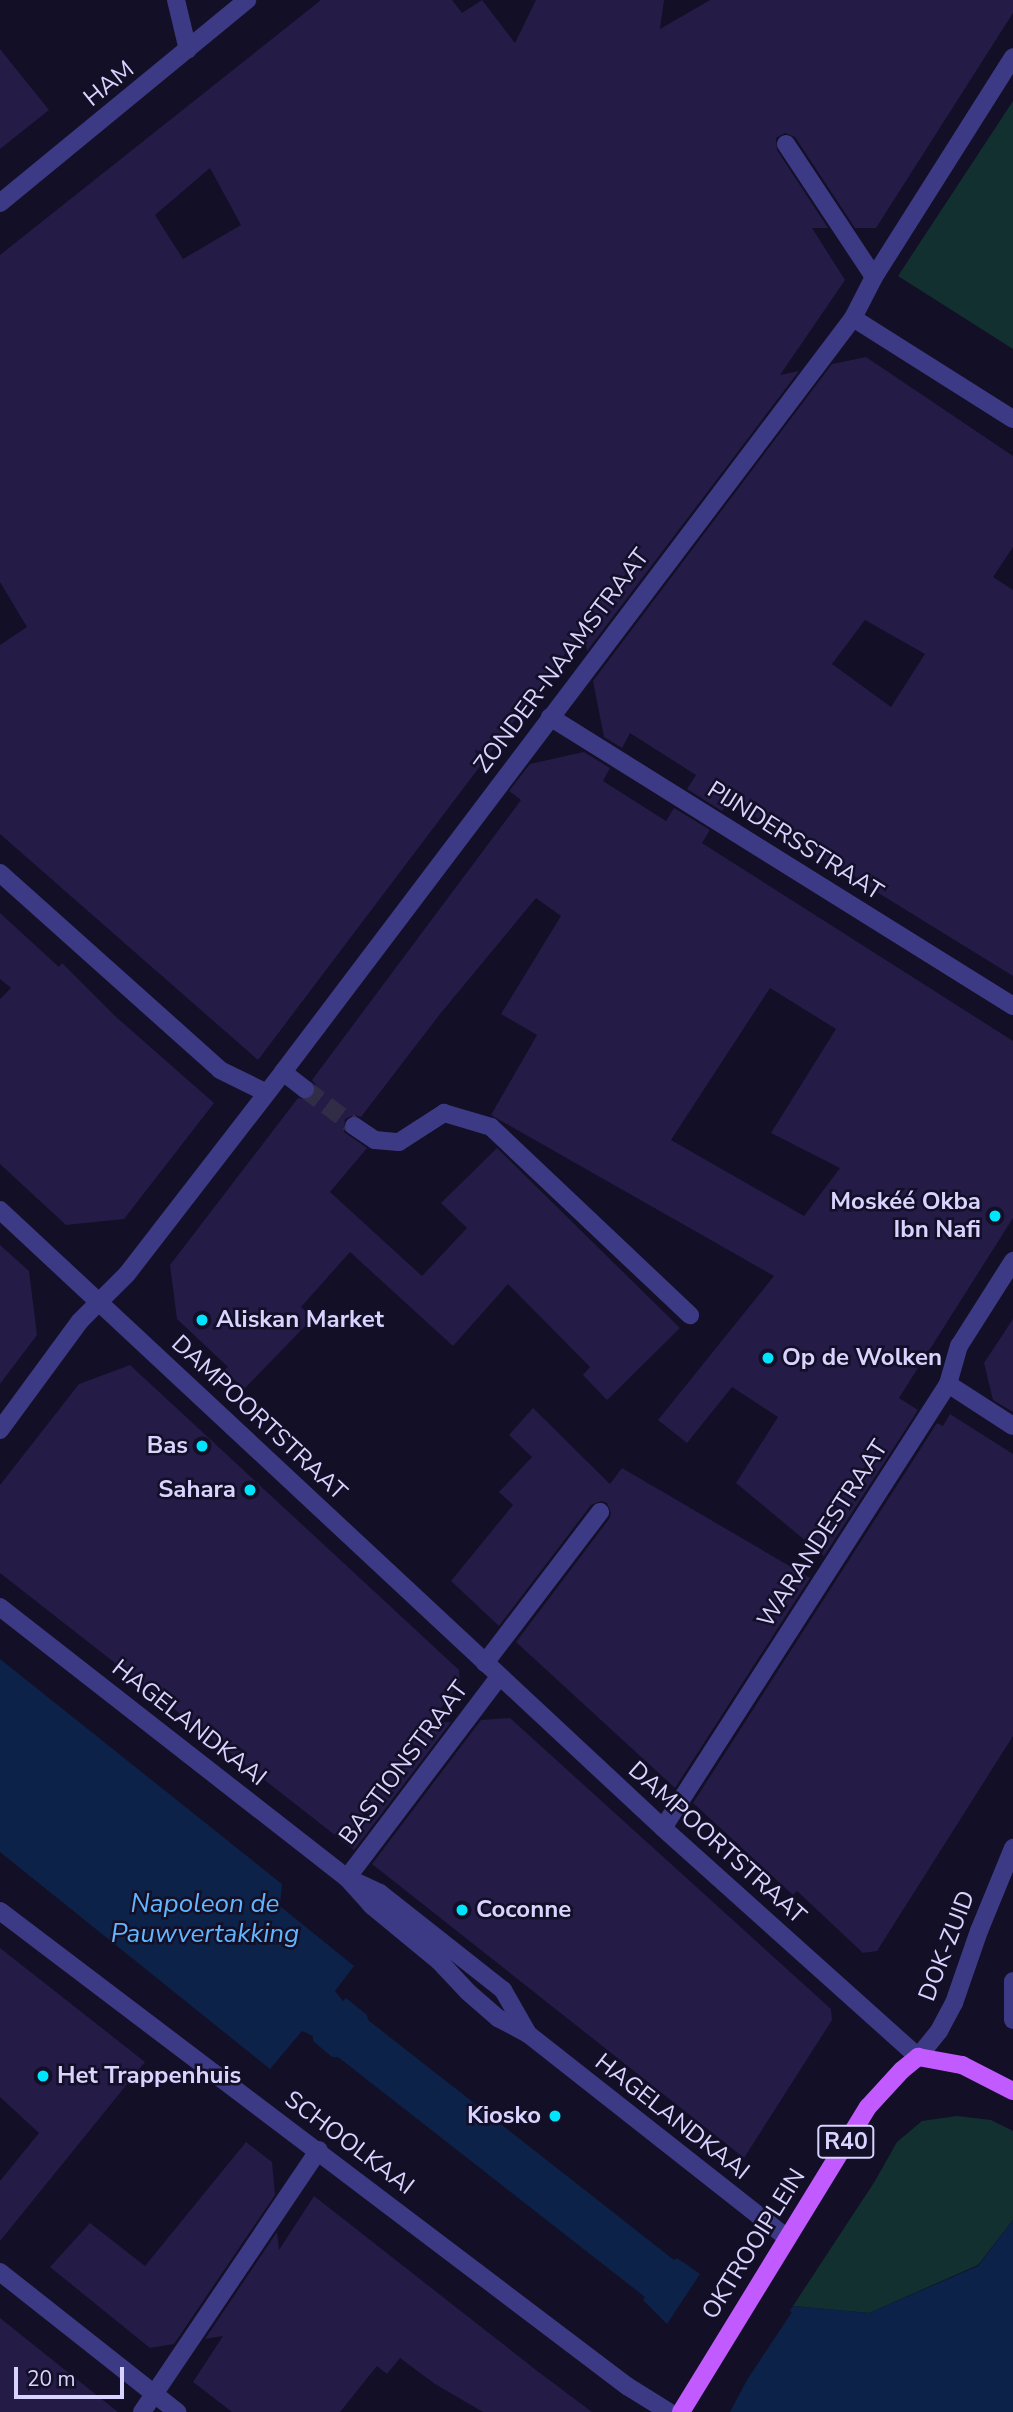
<!DOCTYPE html>
<html>
<head>
<meta charset="utf-8">
<style>
	body { margin:0 }
	#map { position:relative; width:1013px; height:2412px; overflow:hidden; background:#130f26; font-family:"Nunito Sans",sans-serif }
	div>[style] { position:absolute }
	[style*='--x'] { left:calc(var(--x)*1px); top:calc(var(--y)*1px); width:calc(var(--w)*1px); rotate:calc(var(--a)*1deg) }
	.green>* { inset:0; background:#12302f }
	.water>* { inset:0; background:#0c2248 }
	.pier>* { inset:0; background:#130f26 }
	.building>* { inset:0; background:#241b47 }
	.minor-tunnel>* { height:18px; margin-top:-9px; transform-origin:0; background:repeating-linear-gradient(90deg,#312d47 0 18px,transparent 0 27px) }
	.minor>* { height:18px; margin:-9px; padding:0 9px; transform-origin:9px; border-radius:9px; background:#3d3a85 }
	.tertiary>* { height:18px; margin:-9px; padding:0 9px; transform-origin:9px; border-radius:9px; background:#3d3a85 }
	.primary>* { height:18px; margin:-9px; padding:0 9px; transform-origin:9px; border-radius:9px; background:#c25bff }
	.dots>* { width:19px; height:19px; translate:-50% -50%; box-sizing:border-box; border:4px solid #130f26; border-radius:50% }
	span { translate:-50% -50%; white-space:nowrap; text-align:center; line-height:1.15; -webkit-text-stroke:5px #130f26; paint-order:stroke }
	.shield-label span { padding:2px 5px; background:#130f26; border:2px solid; border-radius:5px; -webkit-text-stroke-width:0 }
	.shield-label { font-size:23px; color:#d9d4ff; font-weight:700 }
	.street-label { font-size:24px; color:#d9d4ff }
	.poi-label { font-size:24px; color:#d9d4ff; font-weight:700 }
	.right { translate:-100% -50%; text-align:right }
	.left { translate:0 -50%; text-align:left }
	.water-label { font-size:26px; color:#62b6ff; font-style:italic }
	.scale { position:absolute; left:14px; top:2367px; width:110px; height:32px; box-sizing:border-box; border:4px solid #d9d4ff; border-top:0; padding-left:9px; font-size:21px; line-height:24px; white-space:nowrap; color:#d9d4ff; -webkit-text-stroke:5px #130f26; paint-order:stroke }
</style>
</head>
<body>
<div id="map">
	<div class="green">
		<div style="clip-path:polygon(1013px 101px,1013px 349px,898px 276px)"></div>
		<div style="clip-path:polygon(957px 2116px,991px 2120px,1013px 2131px,1013px 2220px,978px 2265px,869px 2313px,793px 2306px,875px 2181px,897px 2142px,922px 2121px)"></div>
	</div>
	<div class="water">
		<div style="clip-path:polygon(0 1659px,282px 1884px,280px 1906px,354px 1966px,335px 1991px,343px 2001px,346px 1998px,367px 2015px,368px 2020px,674px 2260px,677px 2258px,778px 2328px,793px 2306px,869px 2313px,978px 2266px,1013px 2220px,1013px 2412px,730px 2412px,748px 2378px,667px 2324px,643px 2300px,645px 2297px,338px 2057px,332px 2057px,313px 2041px,313px 2036px,302px 2031px,270px 2069px,0 1852px)"></div>
	</div>
	<div class="pier">
		<div style="clip-path:polygon(702px 2271px,778px 2324px,787px 2310px,792px 2312px,733px 2401px,744px 2380px,665px 2327px)"></div>
	</div>
	<div class="building">
		<div style="clip-path:polygon(evenodd,321px 0,452px 0,462px 13px,482px 0,515px 43px,536px 0,664px 0,660px 29px,710px 0,1013px 0,1013px 13px,876px 228px,855px 228px,795px 137px,785px 133px,776px 138px,777px 150px,828px 228px,812px 228px,845px 280px,780px 375px,799px 371px,587px 651px,583px 630px,258px 1060px,0 834px,0 645px,27px 627px,0 582px,0 255px,321px 0,210px 168px,241px 225px,183px 259px,155px 215px,210px 168px)"></div>
		<div style="clip-path:polygon(0 49px,49px 110px,0 149px)"></div>
		<div style="clip-path:polygon(evenodd,866px 357px,1013px 456px,1013px 547px,993px 577px,1013px 590px,1013px 976px,729px 801px,722px 811px,687px 789px,696px 775px,630px 733px,622px 748px,604px 737px,593px 681px,832px 364px,866px 357px,865px 620px,925px 654px,891px 707px,832px 664px,865px 620px)"></div>
		<div style="clip-path:polygon(evenodd,584px 752px,610px 768px,603px 781px,666px 821px,674px 808px,710px 830px,702px 843px,1013px 1041px,1013px 1218px,899px 1398px,918px 1410px,824px 1556px,736px 1483px,778px 1417px,732px 1387px,687px 1443px,658px 1420px,774px 1276px,491px 1115px,537px 1035px,501px 1014px,561px 916px,536px 898px,440px 1014px,361px 1117px,354px 1115px,345px 1119px,344px 1132px,367px 1148px,330px 1192px,422px 1276px,467px 1228px,441px 1203px,497px 1148px,680px 1328px,607px 1400px,583px 1375px,590px 1367px,508px 1284px,453px 1346px,350px 1252px,301px 1307px,313px 1318px,244px 1389px,224px 1370px,228px 1367px,177px 1319px,170px 1265px,298px 1098px,309px 1100px,314px 1095px,316px 1085px,312px 1080px,521px 800px,509px 791px,530px 764px,584px 752px,770px 988px,836px 1029px,771px 1133px,840px 1168px,804px 1216px,671px 1140px,770px 988px)"></div>
		<div style="clip-path:polygon(0 913px,59px 967px,62px 963px,115px 1016px,214px 1103px,124px 1219px,66px 1225px,0 1164px,0 999px,11px 988px,0 979px)"></div>
		<div style="clip-path:polygon(0 1245px,29px 1271px,37px 1335px,0 1384px)"></div>
		<div style="clip-path:polygon(1013px 1319px,1013px 1412px,993px 1400px,984px 1363px)"></div>
		<div style="clip-path:polygon(130px 1365px,459px 1670px,460px 1682px,430px 1723px,451px 1722px,354px 1850px,0 1573px,0 1485px,79px 1384px)"></div>
		<div style="clip-path:polygon(533px 1408px,610px 1484px,622px 1468px,810px 1578px,675px 1788px,516px 1642px,609px 1519px,611px 1513px,607px 1503px,601px 1501px,591px 1505px,499px 1626px,451px 1581px,513px 1505px,499px 1492px,532px 1457px,509px 1435px)"></div>
		<div style="clip-path:polygon(950px 1414px,1013px 1454px,1013px 1736px,877px 1951px,863px 1953px,797px 1891px,793px 1895px,693px 1803px,937px 1423px,943px 1426px)"></div>
		<div style="clip-path:polygon(510px 1718px,831px 2009px,832px 2020px,744px 2158px,372px 1864px,481px 1720px)"></div>
		<div style="clip-path:polygon(0 1948px,145px 2062px,0 2241px,0 2181px,39px 2133px,0 2097px)"></div>
		<div style="clip-path:polygon(246px 2142px,272px 2162px,275px 2195px,174px 2344px,150px 2348px,50px 2267px,90px 2223px,145px 2266px)"></div>
		<div style="clip-path:polygon(314px 2196px,536px 2370px,592px 2412px,483px 2412px,435px 2384px,400px 2358px,387px 2374px,377px 2366px,340px 2412px,232px 2412px,193px 2382px,223px 2336px,205px 2339px,277px 2232px,279px 2250px)"></div>
		<div style="clip-path:polygon(0 2318px,60px 2366px,118px 2412px,0 2412px)"></div>
	</div>
	<div class="minor-tunnel">
		<div style="--x:305;--y:1089;--w:61;--a:37.1"></div>
	</div>
	<div class="minor">
		<div style="--x:176;--y:0;--w:51;--a:76.5"></div>
		<div style="--x:786;--y:144;--w:159;--a:56.5"></div>
		<div style="--x:0;--y:203;--w:320;--a:-39.4"></div>
		<div style="--x:853;--y:318;--w:189;--a:32.3"></div>
		<div style="--x:550;--y:717;--w:546;--a:31.97"></div>
		<div style="--x:0;--y:873;--w:295;--a:41.8"></div>
		<div style="--x:220;--y:1070;--w:52;--a:26.1"></div>
		<div style="--x:283;--y:1072;--w:28;--a:38"></div>
		<div style="--x:354;--y:1126;--w:25;--a:34"></div>
		<div style="--x:375;--y:1140;--w:24;--a:5"></div>
		<div style="--x:399;--y:1142;--w:54;--a:-32.8"></div>
		<div style="--x:444;--y:1113;--w:49;--a:16.6"></div>
		<div style="--x:491;--y:1127;--w:274;--a:43.4"></div>
		<div style="--x:948;--y:1384;--w:77;--a:32.9"></div>
		<div style="--x:0;--y:1430;--w:135;--a:-53.7"></div>
		<div style="--x:80;--y:1321;--w:66;--a:-45"></div>
		<div style="--x:127;--y:1274;--w:255;--a:-52.3"></div>
		<div style="--x:283;--y:1072;--w:945;--a:-52.91"></div>
		<div style="--x:853;--y:318;--w:46;--a:-62.9"></div>
		<div style="--x:874;--y:277;--w:260;--a:-57.7"></div>
		<div style="--x:485;--y:1663;--w:190;--a:-52.7"></div>
		<div style="--x:663;--y:1828;--w:528;--a:-57.3"></div>
		<div style="--x:948;--y:1384;--w:40;--a:-74"></div>
		<div style="--x:959;--y:1346;--w:101;--a:-57.6"></div>
		<div style="--x:347;--y:1878;--w:252;--a:-52.9"></div>
		<div style="--x:0;--y:1911;--w:787;--a:37.15"></div>
		<div style="--x:627;--y:2386;--w:49;--a:31.8"></div>
		<div style="--x:1013;--y:1981;--w:39;--a:90"></div>
		<div style="--x:918;--y:2057;--w:33;--a:-51"></div>
		<div style="--x:939;--y:2031;--w:32;--a:-62"></div>
		<div style="--x:954;--y:2003;--w:76;--a:-70.9"></div>
		<div style="--x:979;--y:1931;--w:90;--a:-67.7"></div>
		<div style="--x:0;--y:2272;--w:226;--a:38.3"></div>
		<div style="--x:142;--y:2412;--w:316;--a:-56"></div>
	</div>
	<div class="tertiary">
		<div style="--x:0;--y:1210;--w:906;--a:42.99"></div>
		<div style="--x:663;--y:1828;--w:343;--a:41.9"></div>
		<div style="--x:0;--y:1607;--w:440;--a:38"></div>
		<div style="--x:347;--y:1878;--w:36;--a:48"></div>
		<div style="--x:371;--y:1905;--w:88;--a:39.5"></div>
		<div style="--x:439;--y:1961;--w:42;--a:46.9"></div>
		<div style="--x:468;--y:1992;--w:40;--a:41"></div>
		<div style="--x:498;--y:2018;--w:34;--a:28"></div>
		<div style="--x:528;--y:2034;--w:330;--a:38.2"></div>
		<div style="--x:354;--y:1881;--w:29;--a:25"></div>
		<div style="--x:380;--y:1893;--w:157;--a:38.3"></div>
		<div style="--x:503;--y:1990;--w:48;--a:60.3"></div>
	</div>
	<div class="primary">
		<div style="--x:681;--y:2412;--w:358;--a:-58.5"></div>
		<div style="--x:868;--y:2107;--w:50;--a:-47.4"></div>
		<div style="--x:902;--y:2070;--w:21;--a:-39"></div>
		<div style="--x:918;--y:2057;--w:45;--a:10.3"></div>
		<div style="--x:962;--y:2065;--w:57;--a:27"></div>
	</div>
	<div class="dots">
		<div style="left:995px;top:1216px;background:#00e5ff"></div>
		<div style="left:202px;top:1320px;background:#00e5ff"></div>
		<div style="left:768px;top:1358px;background:#00e5ff"></div>
		<div style="left:202px;top:1446px;background:#00e5ff"></div>
		<div style="left:250px;top:1490px;background:#00e5ff"></div>
		<div style="left:462px;top:1910px;background:#00e5ff"></div>
		<div style="left:43px;top:2076px;background:#00e5ff"></div>
		<div style="left:555px;top:2116px;background:#00e5ff"></div>
	</div>
	<div class="shield-label">
		<span style="left:846px;top:2142px">R40</span>
	</div>
	<div class="street-label">
		<span style="left:109px;top:84px;rotate:-39deg">HAM</span>
		<span style="left:562px;top:661px;rotate:-53deg">ZONDER-NAAMSTRAAT</span>
		<span style="left:795px;top:841px;rotate:32deg">PIJNDERSSTRAAT</span>
		<span style="left:259px;top:1418px;rotate:43deg">DAMPOORTSTRAAT</span>
		<span style="left:823px;top:1534px;rotate:-57deg">WARANDESTRAAT</span>
		<span style="left:189px;top:1723px;rotate:38deg">HAGELANDKAAI</span>
		<span style="left:404px;top:1763px;rotate:-53deg">BASTIONSTRAAT</span>
		<span style="left:717px;top:1843px;rotate:42deg">DAMPOORTSTRAAT</span>
		<span style="left:947px;top:1946px;rotate:-69deg">DOK-ZUID</span>
		<span style="left:672px;top:2117px;rotate:38deg">HAGELANDKAAI</span>
		<span style="left:349px;top:2143px;rotate:37deg">SCHOOLKAAI</span>
		<span style="left:754px;top:2244px;rotate:-58deg">OKTROOIPLEIN</span>
	</div>
	<div class="poi-label">
		<span class="right" style="left:981px;top:1216px">Moskéé Okba<br>Ibn Nafi</span>
		<span class="left" style="left:216px;top:1320px">Aliskan Market</span>
		<span class="left" style="left:782px;top:1358px">Op de Wolken</span>
		<span class="right" style="left:188px;top:1446px">Bas</span>
		<span class="right" style="left:236px;top:1490px">Sahara</span>
		<span class="left" style="left:476px;top:1910px">Coconne</span>
		<span class="left" style="left:57px;top:2076px">Het Trappenhuis</span>
		<span class="right" style="left:541px;top:2116px">Kiosko</span>
	</div>
	<div class="water-label">
		<span style="left:205px;top:1919px">Napoleon de<br>Pauwvertakking</span>
	</div>
	<div class="scale">20 m</div>
</div>
</body>
</html>
